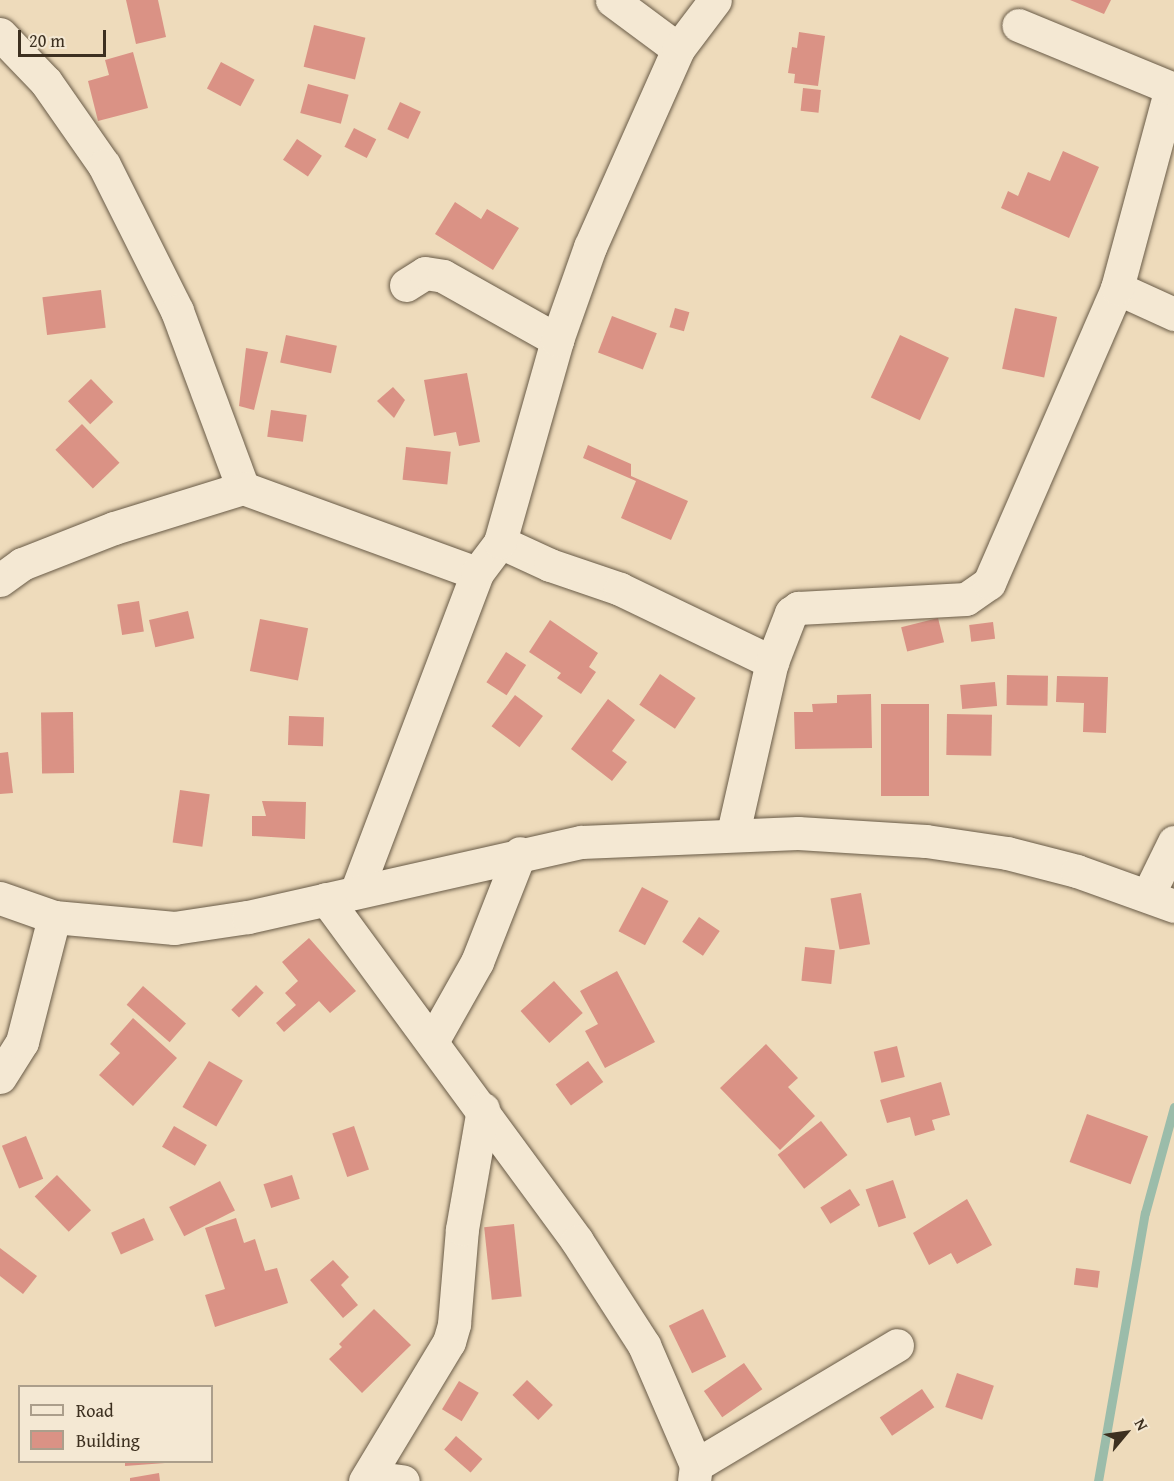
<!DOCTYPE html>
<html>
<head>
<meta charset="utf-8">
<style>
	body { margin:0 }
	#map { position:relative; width:1174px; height:1481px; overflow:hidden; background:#eedbbb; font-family:"Gentium Book Plus",serif }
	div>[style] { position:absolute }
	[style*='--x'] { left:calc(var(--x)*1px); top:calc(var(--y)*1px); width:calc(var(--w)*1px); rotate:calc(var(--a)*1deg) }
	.stream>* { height:9px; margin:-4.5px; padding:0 4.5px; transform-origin:4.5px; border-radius:4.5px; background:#9bbcaa }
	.building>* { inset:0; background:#da9285; transform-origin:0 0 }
	.roads { filter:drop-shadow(0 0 2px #695b47) drop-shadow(0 0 2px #695b47) }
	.minor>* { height:33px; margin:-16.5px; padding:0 16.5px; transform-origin:16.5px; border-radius:16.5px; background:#f4e8d3 }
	span { translate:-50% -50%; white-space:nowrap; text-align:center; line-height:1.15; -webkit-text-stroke:5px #f4e8d3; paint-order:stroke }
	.legend { position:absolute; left:18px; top:1385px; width:195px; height:78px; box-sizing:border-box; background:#f4e8d3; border:2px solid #ab9e8b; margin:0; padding:8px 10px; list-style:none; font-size:18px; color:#3d3020 }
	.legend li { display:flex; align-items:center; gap:12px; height:30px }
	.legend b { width:30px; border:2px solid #ab9e8b }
	.north { position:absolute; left:1096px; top:1403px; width:60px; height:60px; -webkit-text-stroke:4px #f4e8d3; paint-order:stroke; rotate:61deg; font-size:16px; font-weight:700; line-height:24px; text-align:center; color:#3d3020 }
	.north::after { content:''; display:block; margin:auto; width:21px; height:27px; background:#3d3020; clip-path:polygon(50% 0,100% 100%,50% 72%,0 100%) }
	.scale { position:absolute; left:18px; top:30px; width:88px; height:27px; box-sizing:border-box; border:3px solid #3d3020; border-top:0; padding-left:8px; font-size:18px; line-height:21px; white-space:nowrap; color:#3d3020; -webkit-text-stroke:4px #f4e8d3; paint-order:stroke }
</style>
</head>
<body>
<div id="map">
	<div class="stream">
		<div style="--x:1098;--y:1481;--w:272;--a:-80.1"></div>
		<div style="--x:1145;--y:1213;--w:110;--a:-74.7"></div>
	</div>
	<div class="building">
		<div style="clip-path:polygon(126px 0,158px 0,166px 37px,136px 44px)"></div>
		<div style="clip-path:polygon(1070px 0,1111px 0,1104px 14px)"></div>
		<div style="left:314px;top:25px;width:53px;height:43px;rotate:14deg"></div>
		<div style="clip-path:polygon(799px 32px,825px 36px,818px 86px,794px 83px,795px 74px,788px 73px,792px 47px,797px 48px)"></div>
		<div style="clip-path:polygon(133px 52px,148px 108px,98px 121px,88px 81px,109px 75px,105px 60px)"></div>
		<div style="left:221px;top:62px;width:38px;height:30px;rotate:28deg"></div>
		<div style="left:308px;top:84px;width:42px;height:30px;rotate:15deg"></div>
		<div style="left:803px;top:88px;width:18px;height:23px;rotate:6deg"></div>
		<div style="left:400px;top:102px;width:23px;height:30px;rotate:25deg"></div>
		<div style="left:354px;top:128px;width:25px;height:21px;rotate:27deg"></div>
		<div style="left:297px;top:139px;width:30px;height:25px;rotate:34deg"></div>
		<div style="clip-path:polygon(1063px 151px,1099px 167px,1069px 238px,1001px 208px,1008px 191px,1018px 196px,1028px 172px,1050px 181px)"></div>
		<div style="clip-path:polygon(455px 202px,481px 219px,487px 209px,519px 228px,493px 270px,435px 234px)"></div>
		<div style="left:101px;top:290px;width:38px;height:59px;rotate:83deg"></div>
		<div style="left:675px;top:308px;width:15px;height:20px;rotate:16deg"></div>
		<div style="left:1015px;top:308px;width:43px;height:62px;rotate:12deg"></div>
		<div style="left:612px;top:316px;width:48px;height:39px;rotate:21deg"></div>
		<div style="left:286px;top:335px;width:52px;height:28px;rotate:12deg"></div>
		<div style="left:900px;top:335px;width:54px;height:69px;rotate:25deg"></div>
		<div style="clip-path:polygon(246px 348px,268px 352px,254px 410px,239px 406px)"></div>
		<div style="clip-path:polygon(467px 373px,480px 442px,459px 446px,456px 432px,434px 436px,424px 380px)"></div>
		<div style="left:91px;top:379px;width:32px;height:32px;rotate:46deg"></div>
		<div style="clip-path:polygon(393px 387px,405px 400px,394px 418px,377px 401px)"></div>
		<div style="left:271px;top:410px;width:36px;height:27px;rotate:8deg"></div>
		<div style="left:82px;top:424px;width:54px;height:37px;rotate:46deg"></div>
		<div style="clip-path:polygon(588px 445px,631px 464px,631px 476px,688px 501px,671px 540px,621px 518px,636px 481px,583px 458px)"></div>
		<div style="left:406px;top:447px;width:45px;height:33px;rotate:6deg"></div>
		<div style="left:139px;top:601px;width:31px;height:22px;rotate:81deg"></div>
		<div style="left:188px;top:611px;width:28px;height:40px;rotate:77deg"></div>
		<div style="left:938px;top:618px;width:25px;height:38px;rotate:76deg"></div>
		<div style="left:260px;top:619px;width:49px;height:53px;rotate:11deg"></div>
		<div style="clip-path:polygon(550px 620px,598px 653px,589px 667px,596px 672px,581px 694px,557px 678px,561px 673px,529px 652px)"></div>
		<div style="left:993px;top:622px;width:17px;height:24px;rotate:83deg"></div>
		<div style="left:506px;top:652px;width:24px;height:36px;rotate:33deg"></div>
		<div style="left:660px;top:674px;width:43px;height:37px;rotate:34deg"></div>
		<div style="left:1007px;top:675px;width:41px;height:30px;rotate:1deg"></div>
		<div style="clip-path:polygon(1057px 676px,1108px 677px,1106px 733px,1083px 732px,1084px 703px,1056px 702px)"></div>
		<div style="left:995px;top:682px;width:24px;height:35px;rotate:85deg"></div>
		<div style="clip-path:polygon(871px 694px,872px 748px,795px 749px,794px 712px,813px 712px,812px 704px,837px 703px,837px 695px)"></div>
		<div style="left:515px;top:695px;width:35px;height:39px;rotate:37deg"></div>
		<div style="clip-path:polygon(608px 699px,635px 720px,612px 751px,627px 762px,612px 781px,571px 749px)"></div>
		<div style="left:881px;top:704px;width:48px;height:92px"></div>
		<div style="left:73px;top:712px;width:61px;height:32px;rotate:89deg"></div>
		<div style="left:947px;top:714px;width:45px;height:41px;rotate:1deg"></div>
		<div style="left:289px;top:716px;width:35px;height:29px;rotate:2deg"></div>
		<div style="clip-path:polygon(8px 752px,13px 793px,0 794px,0 753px)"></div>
		<div style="left:180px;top:790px;width:30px;height:53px;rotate:8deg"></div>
		<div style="clip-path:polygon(262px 801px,306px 802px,305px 839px,252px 836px,252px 816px,266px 816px)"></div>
		<div style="left:642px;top:887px;width:30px;height:50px;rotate:28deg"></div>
		<div style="left:861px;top:893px;width:52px;height:31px;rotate:80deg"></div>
		<div style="left:699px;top:917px;width:25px;height:30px;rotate:34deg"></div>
		<div style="clip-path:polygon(309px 938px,356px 991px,330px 1013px,319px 1001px,284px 1032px,276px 1023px,296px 1005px,285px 993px,298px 981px,282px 962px)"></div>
		<div style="left:805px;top:947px;width:30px;height:34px;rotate:6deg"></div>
		<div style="clip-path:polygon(617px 971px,655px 1042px,605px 1068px,585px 1031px,598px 1024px,580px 991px)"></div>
		<div style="left:554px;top:981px;width:43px;height:45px;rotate:48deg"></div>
		<div style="left:256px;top:985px;width:11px;height:35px;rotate:45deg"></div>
		<div style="left:143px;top:986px;width:57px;height:25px;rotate:41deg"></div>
		<div style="clip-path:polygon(133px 1018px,177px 1058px,133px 1106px,99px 1075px,120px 1053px,110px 1044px)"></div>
		<div style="clip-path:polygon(766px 1044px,798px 1078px,788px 1087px,815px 1116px,780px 1150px,720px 1088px)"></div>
		<div style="left:897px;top:1046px;width:32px;height:24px;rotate:76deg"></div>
		<div style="left:209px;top:1061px;width:39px;height:53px;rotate:30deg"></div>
		<div style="left:588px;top:1061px;width:26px;height:40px;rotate:54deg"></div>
		<div style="clip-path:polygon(941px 1082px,950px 1115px,932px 1120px,935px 1130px,915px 1136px,910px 1117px,887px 1123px,880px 1100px)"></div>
		<div style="left:1087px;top:1114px;width:65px;height:51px;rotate:20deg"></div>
		<div style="left:821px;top:1121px;width:43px;height:55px;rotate:52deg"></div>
		<div style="left:174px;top:1126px;width:38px;height:24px;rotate:30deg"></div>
		<div style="left:354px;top:1126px;width:46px;height:23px;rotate:71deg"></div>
		<div style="left:26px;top:1136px;width:46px;height:26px;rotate:68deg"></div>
		<div style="left:57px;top:1175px;width:49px;height:31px;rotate:46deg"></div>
		<div style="left:292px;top:1175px;width:25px;height:30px;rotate:72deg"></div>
		<div style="left:893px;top:1180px;width:40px;height:29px;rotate:71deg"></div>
		<div style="left:220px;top:1181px;width:33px;height:57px;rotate:63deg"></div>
		<div style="left:850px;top:1189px;width:19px;height:35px;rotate:58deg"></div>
		<div style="clip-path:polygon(967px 1199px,992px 1245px,957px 1264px,951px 1253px,929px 1265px,913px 1233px)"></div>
		<div style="left:144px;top:1218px;width:24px;height:36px;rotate:66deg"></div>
		<div style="clip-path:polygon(236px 1218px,244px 1243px,255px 1239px,265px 1271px,277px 1268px,288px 1303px,215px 1327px,205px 1295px,225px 1289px,205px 1228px)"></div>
		<div style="left:514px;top:1224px;width:73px;height:30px;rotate:84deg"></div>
		<div style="clip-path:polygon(0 1248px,37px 1276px,23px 1294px,0 1276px)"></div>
		<div style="clip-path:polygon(333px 1260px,349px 1277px,341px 1285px,358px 1305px,343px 1318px,310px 1280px)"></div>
		<div style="left:1076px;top:1268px;width:24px;height:17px;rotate:7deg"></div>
		<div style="clip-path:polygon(374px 1309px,411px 1345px,362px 1393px,329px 1359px,342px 1347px,339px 1344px)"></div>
		<div style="left:703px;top:1309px;width:53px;height:38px;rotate:64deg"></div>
		<div style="left:744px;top:1363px;width:32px;height:49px;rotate:55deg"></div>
		<div style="left:957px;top:1373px;width:39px;height:36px;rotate:19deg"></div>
		<div style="left:527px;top:1380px;width:36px;height:21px;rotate:44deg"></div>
		<div style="left:459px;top:1381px;width:23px;height:33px;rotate:31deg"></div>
		<div style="left:922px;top:1389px;width:22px;height:51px;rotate:56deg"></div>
		<div style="left:456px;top:1436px;width:35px;height:18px;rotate:41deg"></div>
		<div style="clip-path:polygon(125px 1462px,165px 1462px,165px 1463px,125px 1466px)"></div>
		<div style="clip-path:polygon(159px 1473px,160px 1481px,130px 1481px,130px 1478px)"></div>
	</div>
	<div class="roads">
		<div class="minor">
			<div style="--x:612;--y:0;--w:82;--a:36.6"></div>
			<div style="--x:0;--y:34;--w:66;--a:46.2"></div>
			<div style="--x:46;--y:82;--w:101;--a:55.1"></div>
			<div style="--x:104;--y:165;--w:163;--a:63.4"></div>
			<div style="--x:177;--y:311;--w:189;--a:69.6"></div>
			<div style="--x:406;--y:285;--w:22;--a:-32"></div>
			<div style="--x:425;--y:273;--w:18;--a:9"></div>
			<div style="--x:443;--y:276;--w:131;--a:29.3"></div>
			<div style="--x:1117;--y:288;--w:63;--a:24.5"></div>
			<div style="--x:500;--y:542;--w:55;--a:24.7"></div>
			<div style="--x:550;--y:565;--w:74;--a:18.9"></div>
			<div style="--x:620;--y:589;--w:169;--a:25.7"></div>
			<div style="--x:0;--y:580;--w:27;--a:-36"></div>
			<div style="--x:22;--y:564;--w:99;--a:-21.4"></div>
			<div style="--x:114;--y:528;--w:135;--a:-17.2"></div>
			<div style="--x:243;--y:488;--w:249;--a:20"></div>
			<div style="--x:733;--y:833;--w:175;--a:-77.2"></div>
			<div style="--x:772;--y:662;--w:53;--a:-68.8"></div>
			<div style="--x:791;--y:613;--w:9;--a:-36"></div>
			<div style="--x:798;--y:608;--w:168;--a:-3.1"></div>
			<div style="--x:966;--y:599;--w:28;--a:-35"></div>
			<div style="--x:989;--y:583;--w:322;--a:-66.5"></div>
			<div style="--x:1117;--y:288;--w:207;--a:-74.9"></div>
			<div style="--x:1171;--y:88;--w:165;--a:-157.6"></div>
			<div style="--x:356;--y:892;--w:341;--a:-69.2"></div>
			<div style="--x:477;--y:573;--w:39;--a:-53"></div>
			<div style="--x:500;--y:542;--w:210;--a:-74.2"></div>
			<div style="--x:557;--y:340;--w:99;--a:-70.5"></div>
			<div style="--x:590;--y:247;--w:217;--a:-66"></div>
			<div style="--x:678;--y:49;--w:61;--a:-52.9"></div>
			<div style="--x:1148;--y:895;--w:59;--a:-63.9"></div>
			<div style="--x:0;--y:898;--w:57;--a:19.4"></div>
			<div style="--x:54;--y:917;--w:121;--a:5.2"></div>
			<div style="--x:174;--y:928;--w:75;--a:-8.5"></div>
			<div style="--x:248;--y:917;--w:341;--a:-12.7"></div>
			<div style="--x:581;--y:842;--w:217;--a:-2.4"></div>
			<div style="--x:798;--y:833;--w:128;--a:3.6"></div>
			<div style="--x:926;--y:841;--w:82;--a:8.4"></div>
			<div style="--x:1007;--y:853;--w:72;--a:14.4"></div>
			<div style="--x:1077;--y:871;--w:103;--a:19.8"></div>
			<div style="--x:326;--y:899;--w:424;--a:53.7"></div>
			<div style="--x:577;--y:1241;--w:124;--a:57.2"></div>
			<div style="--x:644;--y:1345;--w:131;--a:66.6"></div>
			<div style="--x:696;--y:1465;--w:16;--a:97"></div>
			<div style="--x:433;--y:1040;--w:90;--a:-60.6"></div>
			<div style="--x:477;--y:962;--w:117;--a:-68.5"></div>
			<div style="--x:0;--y:1077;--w:41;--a:-57.8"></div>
			<div style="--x:22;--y:1042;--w:129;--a:-75.6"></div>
			<div style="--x:696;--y:1465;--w:234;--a:-30.8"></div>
			<div style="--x:368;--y:1477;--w:35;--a:7"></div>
			<div style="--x:365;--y:1481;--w:162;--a:-58.9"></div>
			<div style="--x:449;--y:1342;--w:19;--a:-74"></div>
			<div style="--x:454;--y:1324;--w:95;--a:-85.2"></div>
			<div style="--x:462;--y:1229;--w:122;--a:-80.1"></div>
		</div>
	</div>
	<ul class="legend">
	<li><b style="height:8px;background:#f4e8d3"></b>Road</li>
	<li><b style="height:16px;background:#da9285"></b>Building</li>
	</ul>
	<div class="north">N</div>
	<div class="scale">20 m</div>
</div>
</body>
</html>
